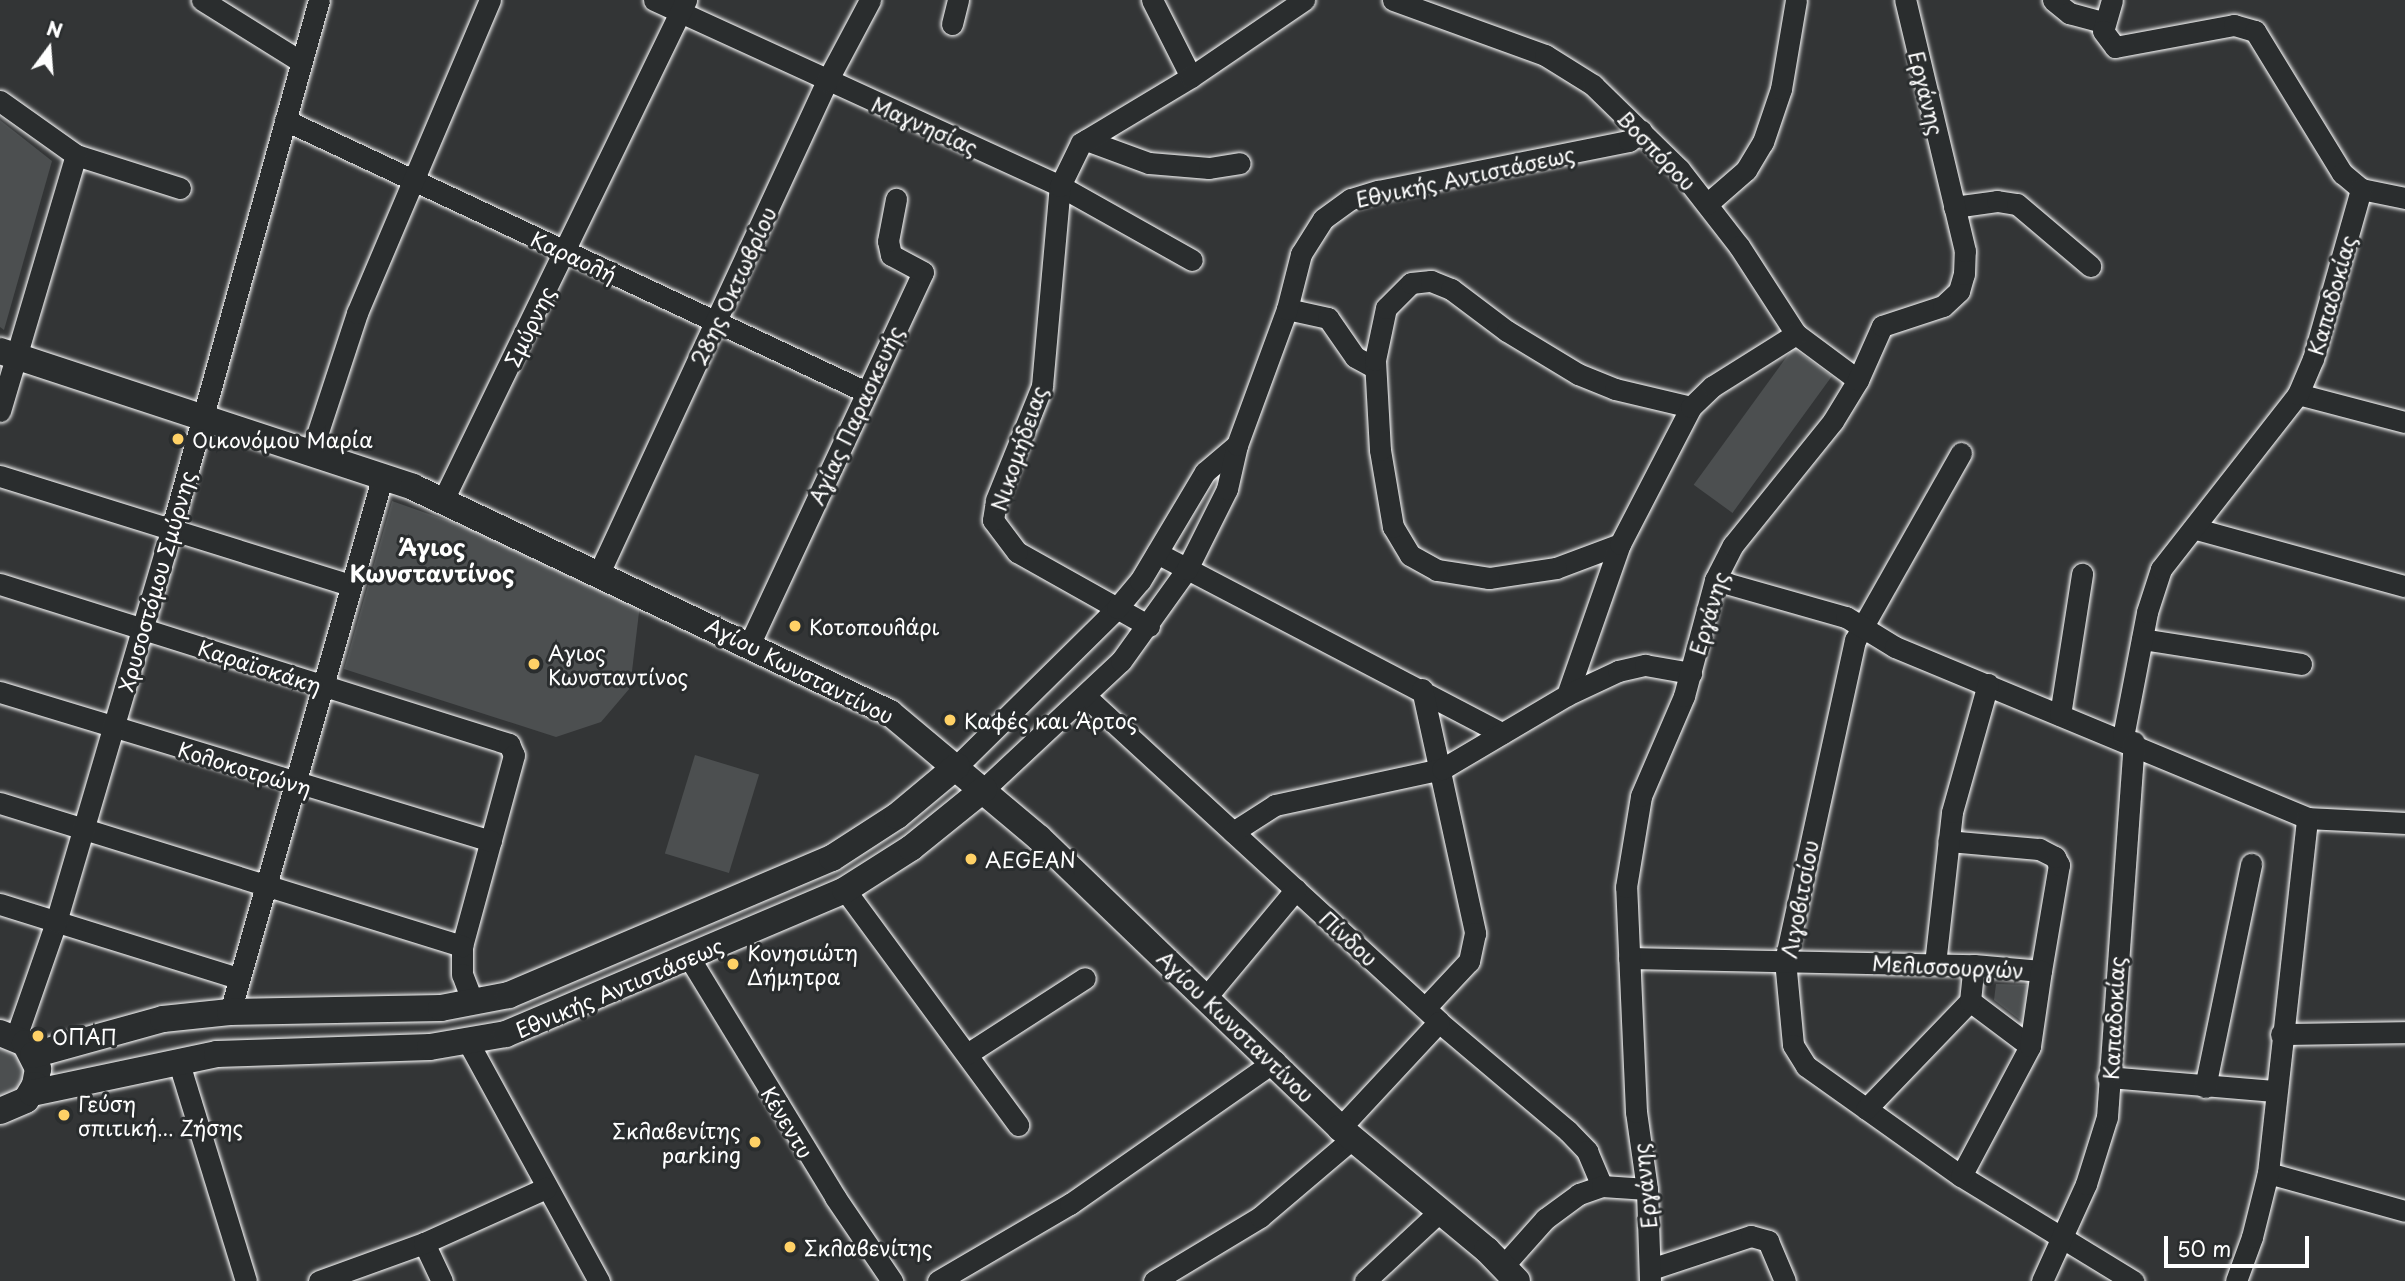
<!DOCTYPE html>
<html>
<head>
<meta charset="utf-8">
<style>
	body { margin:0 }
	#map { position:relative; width:2405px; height:1281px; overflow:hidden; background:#333536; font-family:"Playpen Sans",sans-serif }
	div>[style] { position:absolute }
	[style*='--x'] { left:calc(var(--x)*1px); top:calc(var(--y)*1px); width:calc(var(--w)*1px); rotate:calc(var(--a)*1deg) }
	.green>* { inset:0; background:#4c4f50; transform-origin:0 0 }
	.roads { filter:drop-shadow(0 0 2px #fff) drop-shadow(0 0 2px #fff) }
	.minor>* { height:21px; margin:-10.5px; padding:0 10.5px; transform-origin:10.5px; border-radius:10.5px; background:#2a2d2e }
	.major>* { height:26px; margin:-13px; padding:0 13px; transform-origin:13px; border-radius:13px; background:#2a2d2e }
	.dots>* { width:19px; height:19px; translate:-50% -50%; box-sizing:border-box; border:4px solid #2a2d2e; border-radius:50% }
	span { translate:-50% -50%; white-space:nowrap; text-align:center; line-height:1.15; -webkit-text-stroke:6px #2a2d2e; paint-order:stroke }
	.street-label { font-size:21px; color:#fff }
	.poi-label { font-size:21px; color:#fff }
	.left { translate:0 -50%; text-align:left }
	.right { translate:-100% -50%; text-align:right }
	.neighbourhood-label { font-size:23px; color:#fff; font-weight:700 }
	.north { position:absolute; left:14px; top:14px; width:70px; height:70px; -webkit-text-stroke:5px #2a2d2e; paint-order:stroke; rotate:16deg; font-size:19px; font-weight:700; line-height:28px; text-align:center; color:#fff }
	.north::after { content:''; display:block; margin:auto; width:24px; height:32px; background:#fff; clip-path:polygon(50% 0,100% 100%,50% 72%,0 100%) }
	.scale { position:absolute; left:2164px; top:1236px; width:145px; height:32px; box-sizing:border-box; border:4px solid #fff; border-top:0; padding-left:9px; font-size:21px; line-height:24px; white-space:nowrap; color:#fff; -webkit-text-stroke:5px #2a2d2e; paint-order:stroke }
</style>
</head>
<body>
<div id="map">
	<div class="green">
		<div style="clip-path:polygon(0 120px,52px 161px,4px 330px,0 327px)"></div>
		<div style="left:1793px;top:348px;width:48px;height:169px;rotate:36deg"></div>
		<div style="clip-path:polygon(392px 501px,491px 536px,640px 604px,630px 688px,601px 722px,556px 737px,344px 669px)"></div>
		<div style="left:695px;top:755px;width:67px;height:103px;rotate:17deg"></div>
		<div style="clip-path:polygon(1996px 984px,2033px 985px,2024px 1023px,1994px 1000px)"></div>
		<div style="clip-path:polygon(0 1047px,18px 1055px,25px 1070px,21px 1086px,0 1097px)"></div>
	</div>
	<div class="roads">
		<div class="minor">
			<div style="--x:202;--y:0;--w:115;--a:31.9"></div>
			<div style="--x:654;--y:0;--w:447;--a:24.6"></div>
			<div style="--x:1060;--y:186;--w:151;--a:29.3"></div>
			<div style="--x:1152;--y:0;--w:86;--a:63.1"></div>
			<div style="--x:1393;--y:0;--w:162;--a:19.9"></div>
			<div style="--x:1545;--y:55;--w:57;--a:32"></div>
			<div style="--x:1593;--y:85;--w:120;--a:44.3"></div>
			<div style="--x:1679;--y:169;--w:98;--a:52.1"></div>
			<div style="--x:1739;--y:246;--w:105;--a:57.1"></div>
			<div style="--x:1796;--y:334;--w:77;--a:36.6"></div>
			<div style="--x:2053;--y:0;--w:21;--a:39"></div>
			<div style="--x:2069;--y:13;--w:35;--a:15"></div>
			<div style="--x:2112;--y:0;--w:32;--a:106"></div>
			<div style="--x:2103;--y:31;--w:20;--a:53"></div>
			<div style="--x:2115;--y:47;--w:121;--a:-10.5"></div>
			<div style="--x:2234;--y:25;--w:22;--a:16"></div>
			<div style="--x:2255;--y:31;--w:167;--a:58.5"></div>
			<div style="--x:2342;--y:173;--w:25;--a:40"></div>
			<div style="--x:2361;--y:189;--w:45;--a:11.6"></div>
			<div style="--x:952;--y:24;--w:25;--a:-76"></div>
			<div style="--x:0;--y:101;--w:93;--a:35.4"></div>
			<div style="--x:76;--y:155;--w:109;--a:17.6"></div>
			<div style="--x:285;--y:120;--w:639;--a:25.08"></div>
			<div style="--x:1086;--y:140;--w:67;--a:20.1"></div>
			<div style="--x:1149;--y:163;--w:60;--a:4.8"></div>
			<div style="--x:1209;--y:168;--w:31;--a:-9"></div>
			<div style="--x:1707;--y:204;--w:52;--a:-41.1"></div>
			<div style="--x:1746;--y:170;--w:33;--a:-59"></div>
			<div style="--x:1763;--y:142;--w:56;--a:-71.2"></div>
			<div style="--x:1781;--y:89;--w:90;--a:-80.4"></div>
			<div style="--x:1954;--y:207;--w:43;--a:-7.9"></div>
			<div style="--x:1997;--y:201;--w:20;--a:9"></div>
			<div style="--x:2017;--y:204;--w:96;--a:40.3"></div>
			<div style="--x:1287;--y:309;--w:42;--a:12.4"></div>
			<div style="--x:1328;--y:318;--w:47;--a:55.3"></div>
			<div style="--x:1355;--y:357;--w:21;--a:28"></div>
			<div style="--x:2298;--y:394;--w:111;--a:14.7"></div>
			<div style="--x:0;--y:411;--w:267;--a:-73.5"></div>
			<div style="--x:312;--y:450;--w:144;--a:-71.8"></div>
			<div style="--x:357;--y:313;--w:340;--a:-67"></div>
			<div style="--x:1961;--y:453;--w:215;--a:119.5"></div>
			<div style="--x:1855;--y:640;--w:328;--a:102.3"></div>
			<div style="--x:1785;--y:960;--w:85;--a:84.6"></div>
			<div style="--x:1793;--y:1045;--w:25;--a:58"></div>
			<div style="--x:1806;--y:1066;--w:190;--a:35.4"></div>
			<div style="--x:1961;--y:1176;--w:202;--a:31.4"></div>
			<div style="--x:0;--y:476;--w:367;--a:17.3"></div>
			<div style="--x:443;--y:500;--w:556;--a:-64.08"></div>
			<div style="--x:2196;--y:529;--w:217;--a:15.3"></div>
			<div style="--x:1620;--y:544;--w:68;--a:159.4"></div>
			<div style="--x:1556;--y:568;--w:68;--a:171.5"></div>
			<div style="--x:1489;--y:578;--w:53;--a:-171.3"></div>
			<div style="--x:1437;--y:570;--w:31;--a:-151"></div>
			<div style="--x:1410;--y:555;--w:33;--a:-121"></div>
			<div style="--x:1393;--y:527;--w:78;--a:-99.6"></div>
			<div style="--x:1380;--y:450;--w:90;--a:-93.2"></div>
			<div style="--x:1375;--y:360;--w:53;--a:-78.1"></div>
			<div style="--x:1386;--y:308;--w:35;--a:-45"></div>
			<div style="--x:1411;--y:283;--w:20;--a:-6"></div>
			<div style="--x:1431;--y:281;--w:22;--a:22"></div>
			<div style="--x:1451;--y:289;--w:70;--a:36.9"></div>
			<div style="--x:1507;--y:331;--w:83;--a:31.2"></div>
			<div style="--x:1578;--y:374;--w:40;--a:22"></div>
			<div style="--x:1615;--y:389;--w:78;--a:13.3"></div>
			<div style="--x:1157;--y:553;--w:389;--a:27.6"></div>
			<div style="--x:599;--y:573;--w:542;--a:-65.14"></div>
			<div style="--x:827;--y:81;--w:92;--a:-62"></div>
			<div style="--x:1715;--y:580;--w:136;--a:15.8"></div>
			<div style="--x:1846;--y:617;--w:57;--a:31.5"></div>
			<div style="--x:1895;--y:647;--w:446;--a:22.5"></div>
			<div style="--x:2307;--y:818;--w:98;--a:2.9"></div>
			<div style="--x:0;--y:584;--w:534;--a:17.45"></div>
			<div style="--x:509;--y:744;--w:12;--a:66"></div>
			<div style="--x:514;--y:755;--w:198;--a:105.2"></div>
			<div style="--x:462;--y:946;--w:28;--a:90"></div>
			<div style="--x:462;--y:974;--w:31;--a:69"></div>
			<div style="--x:1149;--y:626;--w:151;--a:-150.7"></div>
			<div style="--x:1017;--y:552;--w:40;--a:-127"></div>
			<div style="--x:993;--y:520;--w:20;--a:-81"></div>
			<div style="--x:996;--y:500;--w:123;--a:-68"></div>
			<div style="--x:1042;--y:386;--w:201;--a:-84.9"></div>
			<div style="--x:1060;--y:186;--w:48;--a:-64"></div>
			<div style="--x:1081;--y:143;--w:128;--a:-31"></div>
			<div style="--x:1191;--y:77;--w:137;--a:-34.3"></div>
			<div style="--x:2142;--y:639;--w:161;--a:8.9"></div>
			<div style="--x:750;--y:643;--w:409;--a:-65"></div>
			<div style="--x:923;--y:272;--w:36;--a:-152"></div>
			<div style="--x:891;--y:255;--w:14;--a:-102"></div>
			<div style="--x:888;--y:241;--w:43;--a:-79.2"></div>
			<div style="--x:1422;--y:689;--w:250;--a:77.7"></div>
			<div style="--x:1475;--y:933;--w:29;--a:102"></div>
			<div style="--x:1469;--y:961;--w:64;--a:133.1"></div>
			<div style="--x:0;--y:692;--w:513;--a:16.88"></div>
			<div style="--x:1567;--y:695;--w:160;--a:-70.7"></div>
			<div style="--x:1620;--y:544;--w:154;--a:-62.6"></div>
			<div style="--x:1691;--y:407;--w:30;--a:-44"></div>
			<div style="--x:1713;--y:386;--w:98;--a:-32.1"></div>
			<div style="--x:1085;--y:696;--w:481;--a:42.6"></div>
			<div style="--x:1439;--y:1022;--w:169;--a:40.2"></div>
			<div style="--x:1568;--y:1131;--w:28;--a:46"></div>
			<div style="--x:1587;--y:1151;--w:38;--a:67"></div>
			<div style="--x:2060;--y:715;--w:143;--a:-81.1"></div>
			<div style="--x:2123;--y:737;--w:127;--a:-79.1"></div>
			<div style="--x:2147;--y:612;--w:45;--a:-72"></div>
			<div style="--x:2161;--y:569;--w:222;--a:-51.9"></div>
			<div style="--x:2298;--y:394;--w:38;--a:-67"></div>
			<div style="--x:2313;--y:359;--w:177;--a:-74.2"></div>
			<div style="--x:957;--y:766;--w:225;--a:-44.6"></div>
			<div style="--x:1117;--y:608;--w:35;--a:-50"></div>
			<div style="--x:1140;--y:581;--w:127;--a:-59.2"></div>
			<div style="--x:1205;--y:472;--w:42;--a:-40.2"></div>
			<div style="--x:984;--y:789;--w:187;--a:-43.1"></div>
			<div style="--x:1121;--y:661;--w:113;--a:-54.3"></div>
			<div style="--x:1187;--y:569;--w:89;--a:-63.4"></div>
			<div style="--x:1227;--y:489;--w:45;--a:-77.2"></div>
			<div style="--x:1237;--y:445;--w:145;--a:-69.8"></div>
			<div style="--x:1287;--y:309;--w:57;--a:-75.7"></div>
			<div style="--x:1301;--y:254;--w:41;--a:-57.8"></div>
			<div style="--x:1323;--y:219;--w:34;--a:-36"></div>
			<div style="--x:1351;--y:199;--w:28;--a:-17"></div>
			<div style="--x:1378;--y:191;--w:256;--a:-11.3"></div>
			<div style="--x:1629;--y:141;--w:16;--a:-40"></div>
			<div style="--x:0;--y:803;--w:484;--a:17.2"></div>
			<div style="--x:1233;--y:832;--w:50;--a:-32.7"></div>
			<div style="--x:1275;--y:805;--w:171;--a:-12.2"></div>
			<div style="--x:1442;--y:769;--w:145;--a:-30.6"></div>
			<div style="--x:1567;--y:695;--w:56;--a:-25.2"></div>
			<div style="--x:1618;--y:671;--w:28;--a:-13"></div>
			<div style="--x:1645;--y:665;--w:47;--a:9.9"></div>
			<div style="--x:845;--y:890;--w:292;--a:53.6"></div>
			<div style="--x:0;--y:904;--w:249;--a:17.3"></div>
			<div style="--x:1629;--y:958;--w:345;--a:1.2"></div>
			<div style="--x:1974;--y:965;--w:67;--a:5.1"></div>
			<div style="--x:2041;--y:971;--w:108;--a:-80.4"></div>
			<div style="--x:2059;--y:865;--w:9;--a:-117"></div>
			<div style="--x:2055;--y:857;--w:18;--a:-153"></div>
			<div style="--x:2039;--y:849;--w:91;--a:-175"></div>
			<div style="--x:690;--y:959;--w:279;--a:58.6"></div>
			<div style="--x:835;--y:1197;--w:102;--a:55.8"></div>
			<div style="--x:1935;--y:964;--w:153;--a:-83.6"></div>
			<div style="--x:1952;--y:812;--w:133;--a:-74.3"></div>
			<div style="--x:1207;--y:996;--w:139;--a:-50.2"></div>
			<div style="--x:1970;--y:1001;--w:75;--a:36.9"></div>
			<div style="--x:230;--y:1012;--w:558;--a:-74.1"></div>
			<div style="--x:2281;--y:1034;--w:124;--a:-0.9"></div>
			<div style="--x:16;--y:1037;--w:122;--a:-70.8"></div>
			<div style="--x:56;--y:922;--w:408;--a:-73.6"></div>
			<div style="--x:171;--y:531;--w:551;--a:-74.43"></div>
			<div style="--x:468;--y:1042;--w:273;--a:61.3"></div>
			<div style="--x:967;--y:1054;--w:140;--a:-32.8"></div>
			<div style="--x:178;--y:1060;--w:231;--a:72.9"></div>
			<div style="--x:2108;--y:1077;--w:168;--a:4.8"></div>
			<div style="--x:2205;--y:1087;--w:228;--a:-78.3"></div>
			<div style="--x:1866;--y:1109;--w:150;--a:-46.1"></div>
			<div style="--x:1970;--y:1001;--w:36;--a:-84"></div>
			<div style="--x:1340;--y:1128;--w:145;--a:-47"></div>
			<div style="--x:2268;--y:1173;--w:142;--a:15.5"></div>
			<div style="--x:1961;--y:1176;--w:147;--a:-62"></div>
			<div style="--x:2030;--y:1046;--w:76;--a:-81.7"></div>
			<div style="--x:424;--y:1243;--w:42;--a:64.7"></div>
			<div style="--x:1504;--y:1265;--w:62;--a:-48.3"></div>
			<div style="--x:1545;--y:1219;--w:42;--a:-36.3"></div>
			<div style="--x:1579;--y:1194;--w:24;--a:-19"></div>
			<div style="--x:1602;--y:1186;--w:45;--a:3.8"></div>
			<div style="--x:1651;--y:1269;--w:105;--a:-18.3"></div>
			<div style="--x:1751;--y:1236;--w:18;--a:16"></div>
			<div style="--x:1768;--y:1241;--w:43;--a:67"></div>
			<div style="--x:319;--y:1281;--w:112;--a:-19.9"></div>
			<div style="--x:424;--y:1243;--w:134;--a:-24.3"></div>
			<div style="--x:938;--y:1281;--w:153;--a:-30.3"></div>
			<div style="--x:1070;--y:1204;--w:250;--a:-34.9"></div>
			<div style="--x:1154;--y:1281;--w:124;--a:-31.1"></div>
			<div style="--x:1260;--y:1217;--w:122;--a:-40.3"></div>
			<div style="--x:1365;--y:1281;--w:101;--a:-43"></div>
			<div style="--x:1650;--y:1281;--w:92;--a:-91.9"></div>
			<div style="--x:1647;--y:1189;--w:78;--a:-98.1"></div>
			<div style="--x:1636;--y:1112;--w:225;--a:-92.5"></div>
			<div style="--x:1626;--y:887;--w:92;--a:-80.6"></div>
			<div style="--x:1641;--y:796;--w:109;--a:-66.7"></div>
			<div style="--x:1684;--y:696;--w:120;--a:-75"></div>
			<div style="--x:1715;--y:580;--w:39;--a:-63"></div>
			<div style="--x:1733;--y:545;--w:159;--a:-51.1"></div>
			<div style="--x:1833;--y:421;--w:48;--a:-58.6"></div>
			<div style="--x:1858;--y:380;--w:59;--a:-66"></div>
			<div style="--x:1882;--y:326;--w:64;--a:-18.2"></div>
			<div style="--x:1943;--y:306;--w:22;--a:-43"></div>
			<div style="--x:1959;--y:291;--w:18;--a:-74"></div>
			<div style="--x:1964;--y:274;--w:23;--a:-88"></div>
			<div style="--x:1965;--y:251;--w:258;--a:-103.4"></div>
			<div style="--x:2042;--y:1281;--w:107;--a:-65.6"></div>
			<div style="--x:2086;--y:1184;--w:70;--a:-72.6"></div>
			<div style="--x:2107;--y:1117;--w:376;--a:-85.9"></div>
			<div style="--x:2236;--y:1281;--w:47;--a:-70"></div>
			<div style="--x:2252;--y:1237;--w:66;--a:-76"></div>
			<div style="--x:2268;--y:1173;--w:357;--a:-83.7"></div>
		</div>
		<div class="major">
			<div style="--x:0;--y:351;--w:435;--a:18.2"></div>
			<div style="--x:413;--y:487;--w:528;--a:25.35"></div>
			<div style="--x:890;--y:713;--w:194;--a:40"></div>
			<div style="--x:1039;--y:838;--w:418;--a:43.9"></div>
			<div style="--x:1340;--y:1128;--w:191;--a:39.7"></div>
			<div style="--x:1487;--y:1250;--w:43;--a:45.9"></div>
			<div style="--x:0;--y:1033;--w:27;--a:22"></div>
			<div style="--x:25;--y:1043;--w:29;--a:63"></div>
			<div style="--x:38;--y:1069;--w:16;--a:101"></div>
			<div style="--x:35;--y:1085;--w:17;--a:121"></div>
			<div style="--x:26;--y:1100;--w:28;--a:157"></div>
			<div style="--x:33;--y:1055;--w:135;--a:-15.5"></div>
			<div style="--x:163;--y:1019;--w:67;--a:-6"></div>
			<div style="--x:230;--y:1012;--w:211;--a:-1.1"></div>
			<div style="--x:441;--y:1008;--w:69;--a:-10.8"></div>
			<div style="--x:509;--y:995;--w:351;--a:-23"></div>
			<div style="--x:832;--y:858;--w:77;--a:-32.9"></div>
			<div style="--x:897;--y:816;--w:78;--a:-39.8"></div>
			<div style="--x:32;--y:1093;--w:189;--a:-11.9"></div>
			<div style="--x:217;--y:1054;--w:213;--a:-1.9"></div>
			<div style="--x:430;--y:1047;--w:77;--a:-9.7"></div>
			<div style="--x:506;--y:1034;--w:368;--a:-23"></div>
			<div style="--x:845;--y:890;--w:78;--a:-32.5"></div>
			<div style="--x:911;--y:848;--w:94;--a:-38.9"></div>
		</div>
	</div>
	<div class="dots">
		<div style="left:178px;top:439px;background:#ffd166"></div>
		<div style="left:795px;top:626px;background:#ffd166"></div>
		<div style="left:534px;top:664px;background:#ffd166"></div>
		<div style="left:950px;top:720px;background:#ffd166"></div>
		<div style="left:971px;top:859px;background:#ffd166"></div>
		<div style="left:733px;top:964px;background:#ffd166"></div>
		<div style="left:38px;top:1036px;background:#ffd166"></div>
		<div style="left:64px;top:1115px;background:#ffd166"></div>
		<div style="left:755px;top:1142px;background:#ffd166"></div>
		<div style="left:790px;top:1247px;background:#ffd166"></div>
	</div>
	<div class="street-label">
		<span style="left:1927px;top:93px;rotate:76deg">Εργάνης</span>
		<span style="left:925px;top:125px;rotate:24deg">Μαγνησίας</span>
		<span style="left:1657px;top:150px;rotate:46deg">Βοσπόρου</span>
		<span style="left:1465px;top:176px;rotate:-12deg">Εθνικής Αντιστάσεως</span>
		<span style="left:574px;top:256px;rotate:25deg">Καραολή</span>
		<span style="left:733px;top:286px;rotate:-65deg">28ης Οκτωβρίου</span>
		<span style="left:2331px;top:295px;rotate:-74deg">Καπαδοκίας</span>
		<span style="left:529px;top:326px;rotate:-64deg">Σμύρνης</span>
		<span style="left:855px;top:415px;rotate:-65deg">Αγίας Παρασκευής</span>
		<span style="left:1018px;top:448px;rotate:-71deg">Νικομήδειας</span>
		<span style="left:156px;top:581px;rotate:-74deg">Χρυσοστόμου Σμύρνης</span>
		<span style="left:1708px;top:613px;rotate:-73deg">Εργάνης</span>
		<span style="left:260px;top:666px;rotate:18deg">Καραϊσκάκη</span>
		<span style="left:800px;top:670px;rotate:27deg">Αγίου Κωνσταντίνου</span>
		<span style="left:245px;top:768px;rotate:17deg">Κολοκοτρώνη</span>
		<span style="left:1799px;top:899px;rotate:-79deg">Λιγοβιτσίου</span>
		<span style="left:1349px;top:938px;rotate:43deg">Πίνδου</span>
		<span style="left:1948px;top:966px;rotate:3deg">Μελισσουργών</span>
		<span style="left:619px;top:987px;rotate:-23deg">Εθνικής Αντιστάσεως</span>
		<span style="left:2113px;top:1018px;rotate:-87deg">Καπαδοκίας</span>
		<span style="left:1236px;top:1026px;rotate:44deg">Αγίου Κωνσταντίνου</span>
		<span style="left:788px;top:1122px;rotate:59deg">Κένεντυ</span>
		<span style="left:1644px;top:1186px;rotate:-96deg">Εργάνης</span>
	</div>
	<div class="poi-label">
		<span class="left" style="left:192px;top:439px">Οικονόμου Μαρία</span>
		<span class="left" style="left:809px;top:626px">Κοτοπουλάρι</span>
		<span class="left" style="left:548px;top:664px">Αγιος<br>Κωνσταντίνος</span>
		<span class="left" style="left:964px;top:720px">Καφές και Άρτος</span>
		<span class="left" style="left:985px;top:859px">AEGEAN</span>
		<span class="left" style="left:747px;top:964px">Κονησιώτη<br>Δήμητρα</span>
		<span class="left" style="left:52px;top:1036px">ΟΠΑΠ</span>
		<span class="left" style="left:78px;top:1115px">Γεύση<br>σπιτική... Ζήσης</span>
		<span class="right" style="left:741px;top:1142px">Σκλαβενίτης<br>parking</span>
		<span class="left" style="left:804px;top:1247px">Σκλαβενίτης</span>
	</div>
	<div class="neighbourhood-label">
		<span style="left:432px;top:560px">Άγιος<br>Κωνσταντίνος</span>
	</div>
	<div class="north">N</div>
	<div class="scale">50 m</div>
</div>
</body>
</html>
